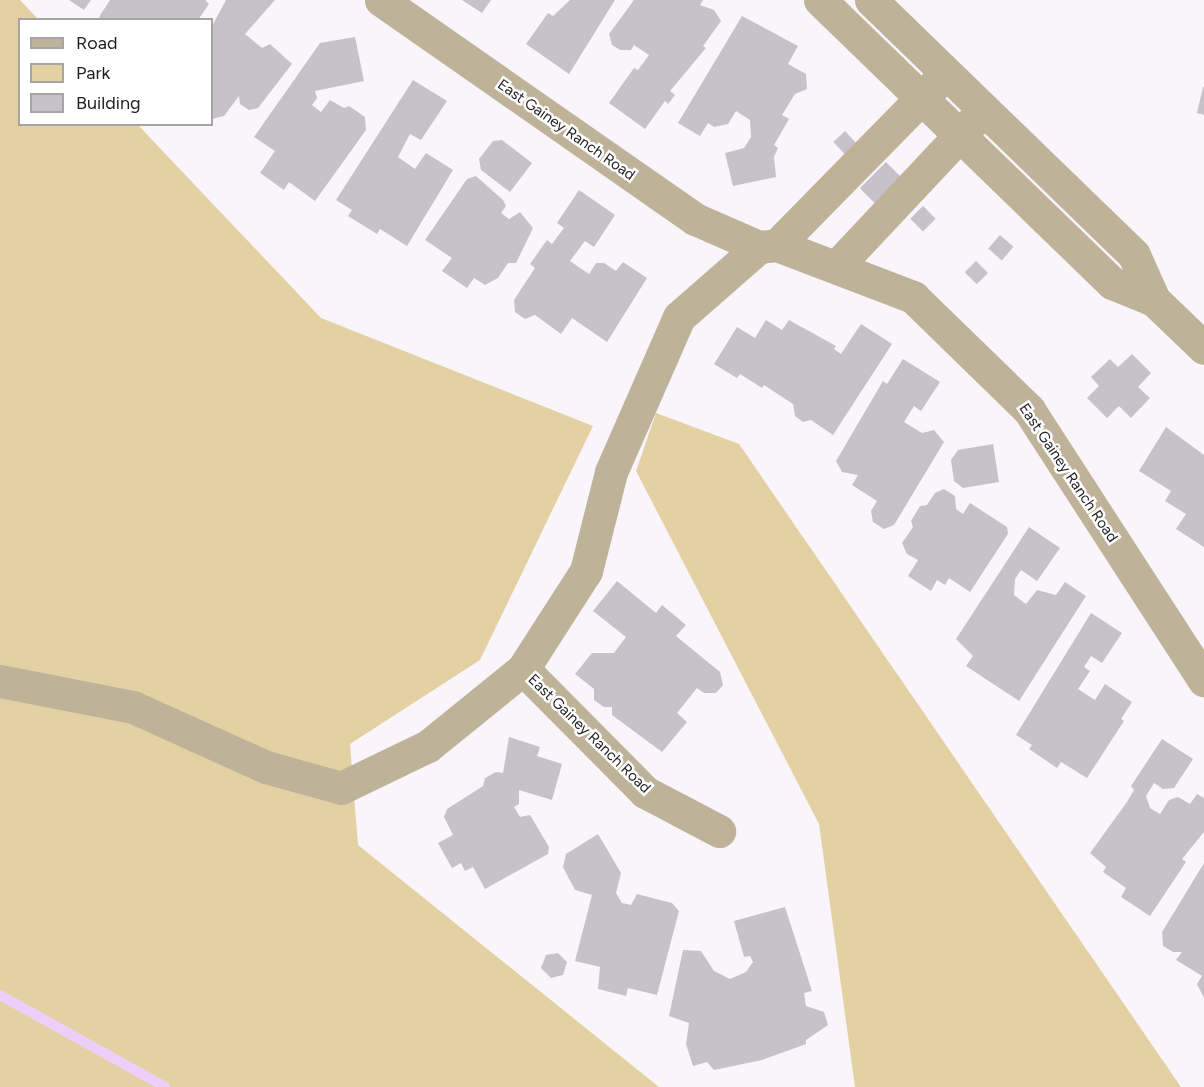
<!DOCTYPE html>
<html>
<head>
<meta charset="utf-8">
<style>
	body { margin:0 }
	#map { position:relative; width:1204px; height:1087px; overflow:hidden; background:#f9f5fb; font-family:Figtree,sans-serif }
	div>[style] { position:absolute }
	[style*='--x'] { left:calc(var(--x)*1px); top:calc(var(--y)*1px); width:calc(var(--w)*1px); rotate:calc(var(--a)*1deg) }
	.green>* { inset:0; background:#e4d1a3 }
	.stream>* { height:10px; margin:-5px; padding:0 5px; transform-origin:5px; border-radius:5px; background:#eecffb }
	.building>* { inset:0; background:#c7c2c9; transform-origin:0 0 }
	.minor>* { height:33px; margin:-16.5px; padding:0 16.5px; transform-origin:16.5px; border-radius:16.5px; background:#beb399 }
	span { translate:-50% -50%; white-space:nowrap; text-align:center; line-height:1.15; -webkit-text-stroke:5px #fff; paint-order:stroke }
	.street-label { font-size:15px; color:#1f1d1f }
	.legend { position:absolute; left:18px; top:18px; width:195px; height:108px; box-sizing:border-box; background:#fff; border:2px solid #a5a5a5; margin:0; padding:8px 10px; list-style:none; font-size:18px; color:#1f1d1f }
	.legend li { display:flex; align-items:center; gap:12px; height:30px }
	.legend b { width:30px; border:2px solid #a5a5a5 }
</style>
</head>
<body>
<div id="map">
	<div class="green">
		<div style="clip-path:polygon(0 0,20px 0,38px 19px,20px 20px,20px 124px,138px 125px,321px 318px,593px 426px,480px 660px,350px 744px,358px 845px,659px 1087px,0 1087px)"></div>
		<div style="clip-path:polygon(656px 413px,739px 444px,1181px 1087px,855px 1087px,819px 824px,636px 471px)"></div>
	</div>
	<div class="stream">
		<div style="--x:0;--y:995;--w:189;--a:29.1"></div>
	</div>
	<div class="building">
		<div style="clip-path:polygon(69px 0,91px 0,84px 10px)"></div>
		<div style="clip-path:polygon(110px 0,205px 0,209px 4px,198px 20px,103px 20px,99px 17px)"></div>
		<div style="clip-path:polygon(226px 0,275px 0,245px 34px,262px 48px,270px 44px,292px 64px,258px 108px,249px 110px,240px 104px,239px 96px,224px 116px,212px 119px,212px 26px)"></div>
		<div style="clip-path:polygon(462px 0,491px 0,482px 13px)"></div>
		<div style="clip-path:polygon(570px 0,615px 0,569px 74px,526px 44px,548px 13px,553px 16px)"></div>
		<div style="clip-path:polygon(634px 0,703px 0,700px 5px,714px 10px,721px 21px,703px 46px,706px 48px,670px 91px,675px 95px,668px 104px,665px 101px,645px 129px,609px 103px,634px 68px,638px 70px,649px 55px,634px 45px,631px 50px,620px 50px,612px 45px,609px 34px)"></div>
		<div style="clip-path:polygon(742px 16px,798px 46px,788px 64px,806px 74px,807px 89px,795px 94px,782px 115px,789px 119px,774px 145px,778px 148px,774px 157px,776px 177px,733px 186px,725px 153px,744px 148px,751px 137px,750px 120px,736px 111px,728px 124px,714px 127px,708px 123px,700px 136px,678px 123px)"></div>
		<div style="clip-path:polygon(355px 37px,364px 81px,315px 91px,317px 98px,312px 105px,321px 112px,330px 100px,344px 108px,349px 106px,365px 117px,366px 130px,315px 201px,289px 182px,284px 190px,260px 173px,275px 151px,254px 137px,320px 43px)"></div>
		<div style="clip-path:polygon(413px 80px,447px 101px,421px 140px,410px 134px,398px 157px,415px 169px,426px 153px,453px 170px,407px 246px,380px 229px,377px 234px,348px 216px,352px 210px,336px 200px)"></div>
		<div style="clip-path:polygon(1203px 87px,1204px 87px,1204px 115px,1197px 113px)"></div>
		<div style="left:845px;top:131px;width:18px;height:16px;rotate:47deg"></div>
		<div style="clip-path:polygon(502px 140px,532px 163px,510px 192px,481px 170px,479px 159px,493px 141px)"></div>
		<div style="left:886px;top:162px;width:24px;height:37px;rotate:45deg"></div>
		<div style="clip-path:polygon(476px 176px,503px 200px,506px 206px,501px 213px,509px 219px,520px 212px,533px 228px,516px 263px,508px 263px,498px 278px,485px 285px,474px 278px,467px 288px,442px 271px,452px 258px,425px 240px,467px 179px)"></div>
		<div style="clip-path:polygon(579px 190px,615px 215px,594px 247px,585px 241px,570px 261px,589px 274px,596px 263px,604px 263px,616px 271px,623px 262px,647px 278px,607px 342px,572px 318px,561px 334px,535px 315px,525px 319px,515px 312px,514px 300px,535px 268px,530px 264px,547px 240px,552px 244px,564px 228px,557px 223px)"></div>
		<div style="left:923px;top:206px;width:18px;height:18px;rotate:45deg"></div>
		<div style="left:1000px;top:235px;width:18px;height:18px;rotate:41deg"></div>
		<div style="left:976px;top:261px;width:17px;height:16px;rotate:45deg"></div>
		<div style="clip-path:polygon(766px 320px,782px 330px,789px 320px,836px 346px,834px 349px,841px 354px,861px 324px,892px 344px,833px 435px,811px 420px,803px 422px,795px 416px,793px 404px,764px 385px,762px 388px,740px 374px,737px 378px,714px 364px,737px 327px,755px 338px)"></div>
		<div style="clip-path:polygon(1132px 354px,1151px 373px,1138px 387px,1150px 398px,1131px 418px,1119px 406px,1107px 418px,1087px 398px,1099px 386px,1091px 377px,1110px 359px,1118px 367px)"></div>
		<div style="clip-path:polygon(903px 359px,940px 382px,921px 411px,914px 406px,904px 422px,922px 433px,934px 430px,944px 442px,894px 525px,884px 529px,873px 522px,871px 511px,877px 501px,852px 485px,858px 475px,842px 472px,836px 461px,883px 381px,887px 384px)"></div>
		<div style="clip-path:polygon(1166px 427px,1204px 455px,1204px 547px,1176px 529px,1186px 514px,1165px 501px,1171px 491px,1139px 471px)"></div>
		<div style="clip-path:polygon(993px 444px,999px 482px,963px 488px,954px 481px,951px 460px,958px 450px)"></div>
		<div style="clip-path:polygon(944px 489px,955px 496px,956px 509px,963px 514px,970px 503px,1007px 527px,1008px 534px,970px 592px,949px 578px,945px 585px,937px 580px,931px 591px,908px 576px,918px 560px,907px 554px,902px 543px,913px 527px,911px 521px,920px 506px,927px 505px,935px 493px)"></div>
		<div style="clip-path:polygon(1029px 527px,1060px 548px,1037px 581px,1021px 570px,1015px 579px,1014px 595px,1026px 604px,1037px 590px,1056px 595px,1065px 582px,1086px 596px,1019px 701px,966px 666px,973px 656px,956px 639px)"></div>
		<div style="clip-path:polygon(617px 581px,656px 613px,662px 605px,686px 625px,676px 636px,720px 672px,723px 685px,716px 693px,704px 693px,697px 688px,677px 713px,687px 722px,662px 752px,612px 715px,612px 707px,604px 707px,594px 700px,594px 689px,575px 674px,592px 653px,614px 653px,626px 637px,593px 611px)"></div>
		<div style="clip-path:polygon(1091px 613px,1122px 633px,1102px 663px,1091px 656px,1084px 667px,1090px 671px,1078px 689px,1095px 700px,1105px 684px,1132px 702px,1121px 719px,1124px 721px,1087px 778px,1061px 762px,1057px 768px,1029px 749px,1032px 745px,1016px 735px)"></div>
		<div style="clip-path:polygon(509px 737px,540px 747px,537px 756px,562px 764px,552px 800px,519px 790px,519px 804px,514px 807px,520px 817px,530px 815px,549px 847px,548px 854px,485px 889px,473px 867px,465px 871px,461px 863px,452px 868px,438px 843px,453px 835px,444px 817px,447px 809px,483px 786px,485px 778px,496px 772px,503px 773px)"></div>
		<div style="clip-path:polygon(1162px 739px,1193px 759px,1174px 788px,1163px 789px,1154px 783px,1146px 796px,1150px 808px,1160px 814px,1169px 800px,1178px 797px,1190px 804px,1197px 794px,1204px 798px,1204px 832px,1182px 859px,1186px 862px,1150px 916px,1121px 897px,1126px 888px,1103px 872px,1106px 867px,1090px 853px,1127px 802px,1134px 790px,1131px 786px)"></div>
		<div style="clip-path:polygon(598px 834px,621px 873px,616px 893px,622px 903px,631px 905px,637px 894px,672px 903px,679px 911px,657px 995px,628px 988px,626px 996px,598px 989px,600px 967px,575px 961px,592px 895px,575px 890px,563px 867px,566px 854px)"></div>
		<div style="clip-path:polygon(1204px 863px,1204px 998px,1197px 984px,1202px 976px,1176px 960px,1182px 952px,1173px 952px,1163px 946px,1162px 932px)"></div>
		<div style="clip-path:polygon(785px 907px,812px 991px,804px 993px,806px 1006px,824px 1012px,828px 1025px,806px 1040px,806px 1044px,762px 1060px,714px 1070px,707px 1062px,693px 1066px,686px 1044px,689px 1023px,669px 1016px,683px 950px,701px 951px,714px 971px,730px 979px,746px 972px,753px 962px,750px 956px,744px 957px,734px 921px)"></div>
		<div style="clip-path:polygon(558px 953px,567px 962px,563px 975px,551px 978px,541px 968px,546px 955px)"></div>
	</div>
	<div class="minor">
		<div style="--x:381;--y:0;--w:383;--a:34.9"></div>
		<div style="--x:695;--y:219;--w:70;--a:23.6"></div>
		<div style="--x:759;--y:247;--w:18;--a:-6"></div>
		<div style="--x:777;--y:245;--w:146;--a:20.9"></div>
		<div style="--x:913;--y:297;--w:162;--a:44.2"></div>
		<div style="--x:1029;--y:410;--w:322;--a:57.1"></div>
		<div style="--x:820;--y:0;--w:407;--a:44.1"></div>
		<div style="--x:1112;--y:283;--w:45;--a:22"></div>
		<div style="--x:871;--y:0;--w:366;--a:44.1"></div>
		<div style="--x:1134;--y:255;--w:49;--a:66"></div>
		<div style="--x:1154;--y:300;--w:69;--a:43.8"></div>
		<div style="--x:777;--y:245;--w:227;--a:-45.5"></div>
		<div style="--x:836;--y:267;--w:202;--a:-46.8"></div>
		<div style="--x:523;--y:669;--w:173;--a:45.2"></div>
		<div style="--x:645;--y:792;--w:84;--a:27.8"></div>
		<div style="--x:0;--y:681;--w:136;--a:11.1"></div>
		<div style="--x:133;--y:707;--w:146;--a:24.3"></div>
		<div style="--x:266;--y:767;--w:78;--a:15.6"></div>
		<div style="--x:341;--y:788;--w:97;--a:-25.8"></div>
		<div style="--x:428;--y:746;--w:122;--a:-39"></div>
		<div style="--x:523;--y:669;--w:117;--a:-57.3"></div>
		<div style="--x:586;--y:571;--w:102;--a:-75.8"></div>
		<div style="--x:611;--y:472;--w:169;--a:-66.3"></div>
		<div style="--x:679;--y:317;--w:106;--a:-41.2"></div>
	</div>
	<div class="street-label">
		<span style="left:566px;top:130px;rotate:35deg">East Gainey Ranch Road</span>
		<span style="left:1068px;top:473px;rotate:56deg">East Gainey Ranch Road</span>
		<span style="left:589px;top:734px;rotate:44deg">East Gainey Ranch Road</span>
	</div>
	<ul class="legend">
	<li><b style="height:8px;background:#beb399"></b>Road</li>
	<li><b style="height:16px;background:#e4d1a3"></b>Park</li>
	<li><b style="height:16px;background:#c7c2c9"></b>Building</li>
	</ul>
</div>
</body>
</html>
